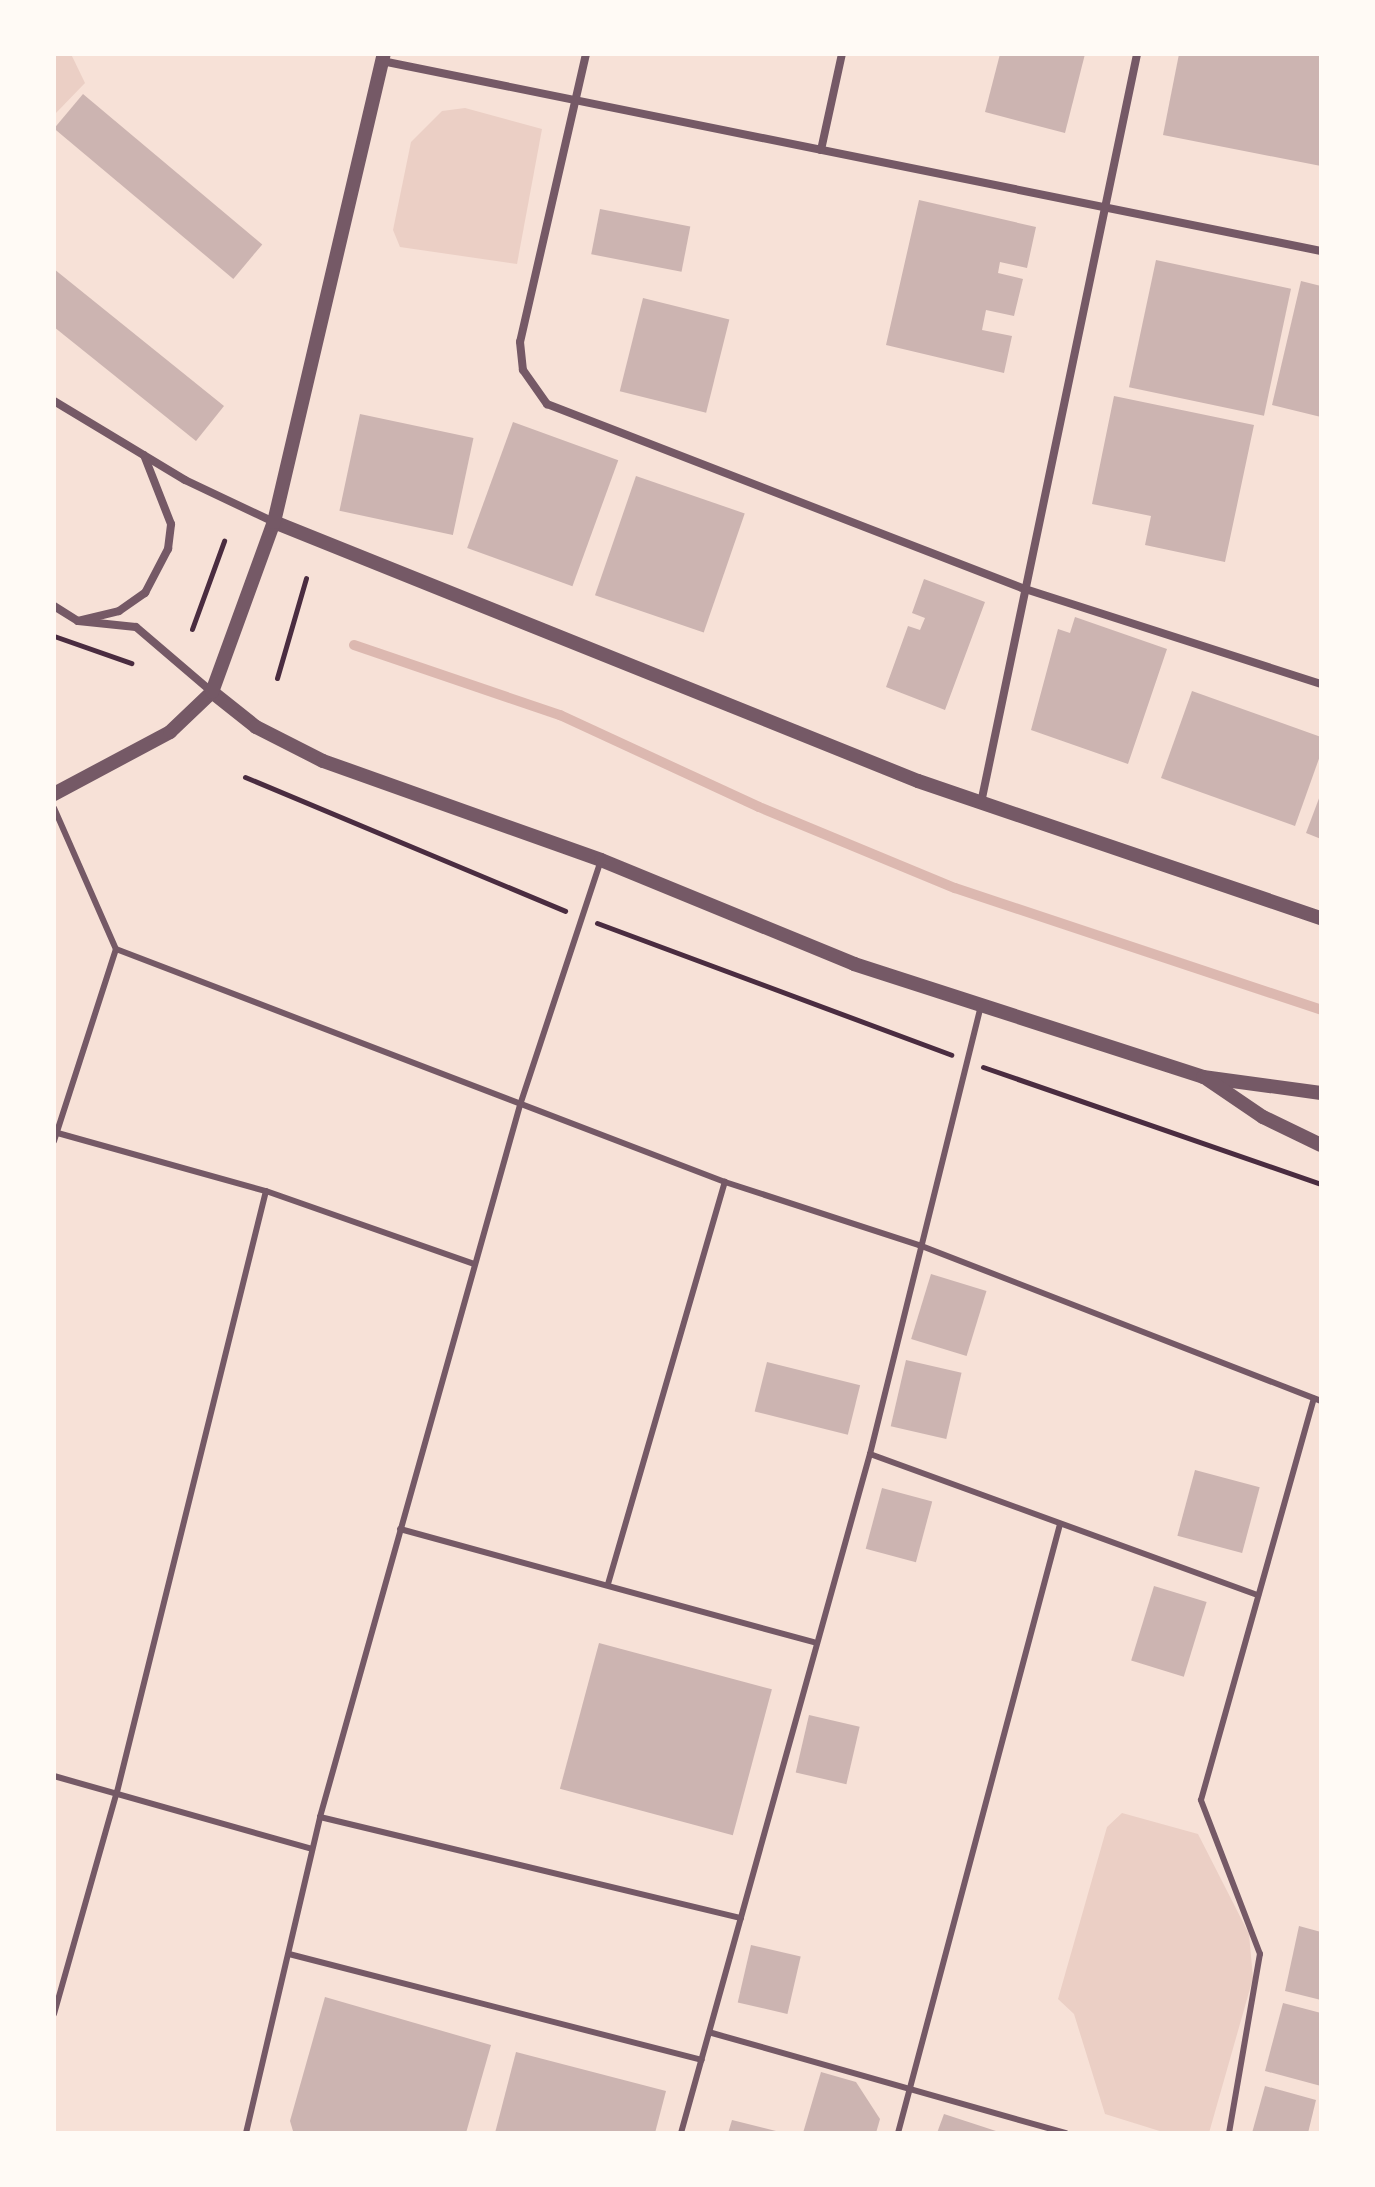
<!DOCTYPE html>
<html>
<head>
<meta charset="utf-8">
<style>
	body { margin:0 }
	#map { position:relative; width:1375px; height:2187px; overflow:hidden; background:#f7e1d7; font-family:Signika,sans-serif }
	div>[style] { position:absolute }
	[style*='--x'] { left:calc(var(--x)*1px); top:calc(var(--y)*1px); width:calc(var(--w)*1px); rotate:calc(var(--a)*1deg) }
	.green>* { inset:0; background:#ebcfc5 }
	.stream>* { height:10px; margin:-5px; padding:0 5px; transform-origin:5px; border-radius:5px; background:#dcb8b0 }
	.building>* { inset:0; background:#ccb4b1; transform-origin:0 0 }
	.path>* { height:5px; margin:-2.5px; padding:0 2.5px; transform-origin:2.5px; border-radius:2.5px; background:#4a2c40 }
	.service>* { height:6px; margin:-3px; padding:0 3px; transform-origin:3px; border-radius:3px; background:#755966 }
	.minor>* { height:8px; margin:-4px; padding:0 4px; transform-origin:4px; border-radius:4px; background:#755966 }
	.tertiary>* { height:14px; margin:-7px; padding:0 7px; transform-origin:7px; border-radius:7px; background:#755966 }
	span { translate:-50% -50%; white-space:nowrap; text-align:center; line-height:1.15; -webkit-text-stroke:8px #fffaf5; paint-order:stroke }
	.frame { position:absolute; inset:0; border:56px solid #fffaf5; pointer-events:none }
</style>
</head>
<body>
<div id="map">
	<div class="green">
		<div style="clip-path:polygon(54px 54px,71px 54px,85px 83px,54px 115px)"></div>
		<div style="clip-path:polygon(465px 108px,542px 129px,517px 264px,400px 247px,393px 230px,411px 142px,442px 111px)"></div>
		<div style="clip-path:polygon(1122px 1813px,1198px 1834px,1249px 1934px,1253px 1978px,1209px 2133px,1166px 2133px,1105px 2114px,1074px 2014px,1058px 1999px,1107px 1827px)"></div>
	</div>
	<div class="stream">
		<div style="--x:354;--y:645;--w:218;--a:18.8"></div>
		<div style="--x:560;--y:715;--w:219;--a:24.8"></div>
		<div style="--x:759;--y:807;--w:212;--a:22.5"></div>
		<div style="--x:955;--y:888;--w:386;--a:18.4"></div>
	</div>
	<div class="building">
		<div style="clip-path:polygon(1000px 54px,1085px 54px,1065px 133px,985px 112px)"></div>
		<div style="clip-path:polygon(1179px 54px,1321px 54px,1321px 166px,1163px 135px)"></div>
		<div style="left:83px;top:94px;width:234px;height:45px;rotate:40deg"></div>
		<div style="clip-path:polygon(919px 200px,1036px 227px,1027px 268px,1000px 262px,998px 273px,1023px 279px,1014px 316px,986px 310px,982px 330px,1012px 336px,1004px 373px,886px 345px)"></div>
		<div style="left:600px;top:209px;width:92px;height:46px;rotate:11deg"></div>
		<div style="left:1156px;top:260px;width:138px;height:130px;rotate:12deg"></div>
		<div style="clip-path:polygon(54px 269px,224px 406px,196px 441px,54px 327px)"></div>
		<div style="clip-path:polygon(1301px 281px,1321px 286px,1321px 417px,1272px 405px)"></div>
		<div style="left:643px;top:298px;width:89px;height:96px;rotate:14deg"></div>
		<div style="clip-path:polygon(1114px 396px,1254px 425px,1225px 562px,1145px 545px,1151px 516px,1092px 504px)"></div>
		<div style="left:360px;top:414px;width:116px;height:99px;rotate:12deg"></div>
		<div style="left:513px;top:422px;width:112px;height:134px;rotate:20deg"></div>
		<div style="left:636px;top:476px;width:115px;height:126px;rotate:19deg"></div>
		<div style="clip-path:polygon(924px 579px,985px 602px,945px 710px,886px 687px,908px 626px,920px 630px,925px 618px,912px 613px)"></div>
		<div style="clip-path:polygon(1075px 617px,1167px 649px,1128px 764px,1031px 730px,1058px 629px,1070px 633px)"></div>
		<div style="clip-path:polygon(1192px 691px,1321px 737px,1321px 753px,1295px 826px,1161px 778px)"></div>
		<div style="clip-path:polygon(1321px 793px,1321px 839px,1306px 833px)"></div>
		<div style="left:931px;top:1274px;width:58px;height:68px;rotate:17deg"></div>
		<div style="left:906px;top:1360px;width:57px;height:68px;rotate:13deg"></div>
		<div style="left:767px;top:1362px;width:96px;height:51px;rotate:14deg"></div>
		<div style="left:1195px;top:1470px;width:67px;height:68px;rotate:15deg"></div>
		<div style="left:882px;top:1488px;width:52px;height:63px;rotate:15deg"></div>
		<div style="left:1154px;top:1586px;width:55px;height:78px;rotate:17deg"></div>
		<div style="left:599px;top:1643px;width:179px;height:151px;rotate:15deg"></div>
		<div style="left:809px;top:1715px;width:52px;height:59px;rotate:13deg"></div>
		<div style="clip-path:polygon(1299px 1926px,1321px 1932px,1321px 2000px,1285px 1991px)"></div>
		<div style="left:751px;top:1945px;width:51px;height:59px;rotate:13deg"></div>
		<div style="clip-path:polygon(325px 1997px,491px 2045px,466px 2133px,293px 2131px,290px 2121px)"></div>
		<div style="clip-path:polygon(1283px 2003px,1321px 2013px,1321px 2086px,1265px 2071px)"></div>
		<div style="clip-path:polygon(516px 2052px,666px 2091px,655px 2133px,495px 2133px)"></div>
		<div style="clip-path:polygon(821px 2072px,856px 2082px,880px 2119px,876px 2133px,803px 2133px)"></div>
		<div style="clip-path:polygon(1265px 2086px,1316px 2100px,1308px 2133px,1252px 2133px)"></div>
		<div style="clip-path:polygon(944px 2114px,999px 2132px,999px 2133px,937px 2133px)"></div>
		<div style="clip-path:polygon(732px 2120px,780px 2132px,779px 2133px,728px 2133px)"></div>
	</div>
	<div class="path">
		<div style="--x:192;--y:629;--w:94;--a:-70"></div>
		<div style="--x:54;--y:636;--w:82;--a:19.3"></div>
		<div style="--x:277;--y:678;--w:104;--a:-73.8"></div>
		<div style="--x:245;--y:777;--w:347;--a:22.7"></div>
		<div style="--x:597;--y:923;--w:378;--a:20.4"></div>
		<div style="--x:983;--y:1067;--w:358;--a:19.1"></div>
	</div>
	<div class="service">
		<div style="--x:54;--y:808;--w:154;--a:66.3"></div>
		<div style="--x:116;--y:949;--w:202;--a:107.9"></div>
		<div style="--x:116;--y:949;--w:652;--a:20.94"></div>
		<div style="--x:725;--y:1182;--w:204;--a:18"></div>
		<div style="--x:919;--y:1245;--w:431;--a:21.2"></div>
		<div style="--x:54;--y:1132;--w:220;--a:15.6"></div>
		<div style="--x:266;--y:1191;--w:221;--a:19.3"></div>
		<div style="--x:870;--y:1454;--w:413;--a:20"></div>
		<div style="--x:400;--y:1529;--w:429;--a:15.3"></div>
		<div style="--x:608;--y:1584;--w:419;--a:-73.8"></div>
		<div style="--x:54;--y:1776;--w:268;--a:15.8"></div>
		<div style="--x:320;--y:1817;--w:433;--a:13.5"></div>
		<div style="--x:289;--y:1954;--w:426;--a:14.4"></div>
		<div style="--x:54;--y:2014;--w:231;--a:-74.2"></div>
		<div style="--x:117;--y:1792;--w:619;--a:-76.08"></div>
		<div style="--x:712;--y:2033;--w:368;--a:15.8"></div>
		<div style="--x:246;--y:2133;--w:325;--a:-76.8"></div>
		<div style="--x:320;--y:1817;--w:740;--a:-74.31"></div>
		<div style="--x:520;--y:1105;--w:258;--a:-71.7"></div>
		<div style="--x:681;--y:2133;--w:705;--a:-74.45"></div>
		<div style="--x:870;--y:1454;--w:462;--a:-76.1"></div>
		<div style="--x:898;--y:2133;--w:630;--a:-75.1"></div>
		<div style="--x:1229;--y:2133;--w:182;--a:-80.2"></div>
		<div style="--x:1260;--y:1954;--w:165;--a:-111"></div>
		<div style="--x:1201;--y:1800;--w:417;--a:-74.3"></div>
	</div>
	<div class="minor">
		<div style="--x:586;--y:54;--w:295;--a:102.9"></div>
		<div style="--x:520;--y:342;--w:28;--a:84"></div>
		<div style="--x:523;--y:370;--w:42;--a:54.8"></div>
		<div style="--x:547;--y:404;--w:509;--a:21.17"></div>
		<div style="--x:1022;--y:588;--w:314;--a:17.8"></div>
		<div style="--x:382;--y:61;--w:958;--a:11.44"></div>
		<div style="--x:821;--y:150;--w:98;--a:-77.7"></div>
		<div style="--x:54;--y:401;--w:153;--a:31.1"></div>
		<div style="--x:185;--y:480;--w:98;--a:25.3"></div>
		<div style="--x:54;--y:606;--w:28;--a:32"></div>
		<div style="--x:78;--y:621;--w:58;--a:5.9"></div>
		<div style="--x:136;--y:627;--w:100;--a:40.5"></div>
		<div style="--x:78;--y:621;--w:42;--a:-13.7"></div>
		<div style="--x:119;--y:611;--w:32;--a:-35"></div>
		<div style="--x:145;--y:593;--w:50;--a:-62.4"></div>
		<div style="--x:168;--y:549;--w:25;--a:-83"></div>
		<div style="--x:171;--y:524;--w:74;--a:-111.4"></div>
		<div style="--x:981;--y:803;--w:765;--a:-78.23"></div>
	</div>
	<div class="tertiary">
		<div style="--x:274;--y:522;--w:694;--a:21.91"></div>
		<div style="--x:918;--y:781;--w:426;--a:18.8"></div>
		<div style="--x:212;--y:692;--w:56;--a:38.5"></div>
		<div style="--x:256;--y:727;--w:75;--a:26.9"></div>
		<div style="--x:323;--y:761;--w:295;--a:19.6"></div>
		<div style="--x:601;--y:860;--w:274;--a:22.3"></div>
		<div style="--x:854;--y:964;--w:367;--a:17.9"></div>
		<div style="--x:1203;--y:1077;--w:119;--a:7.7"></div>
		<div style="--x:54;--y:794;--w:132;--a:-28.1"></div>
		<div style="--x:170;--y:732;--w:58;--a:-43.6"></div>
		<div style="--x:212;--y:692;--w:181;--a:-70"></div>
		<div style="--x:274;--y:522;--w:481;--a:-76.8"></div>
		<div style="--x:1207;--y:1079;--w:68;--a:34.2"></div>
		<div style="--x:1263;--y:1117;--w:64;--a:25.8"></div>
	</div>
	<div class="frame"></div>
</div>
</body>
</html>
